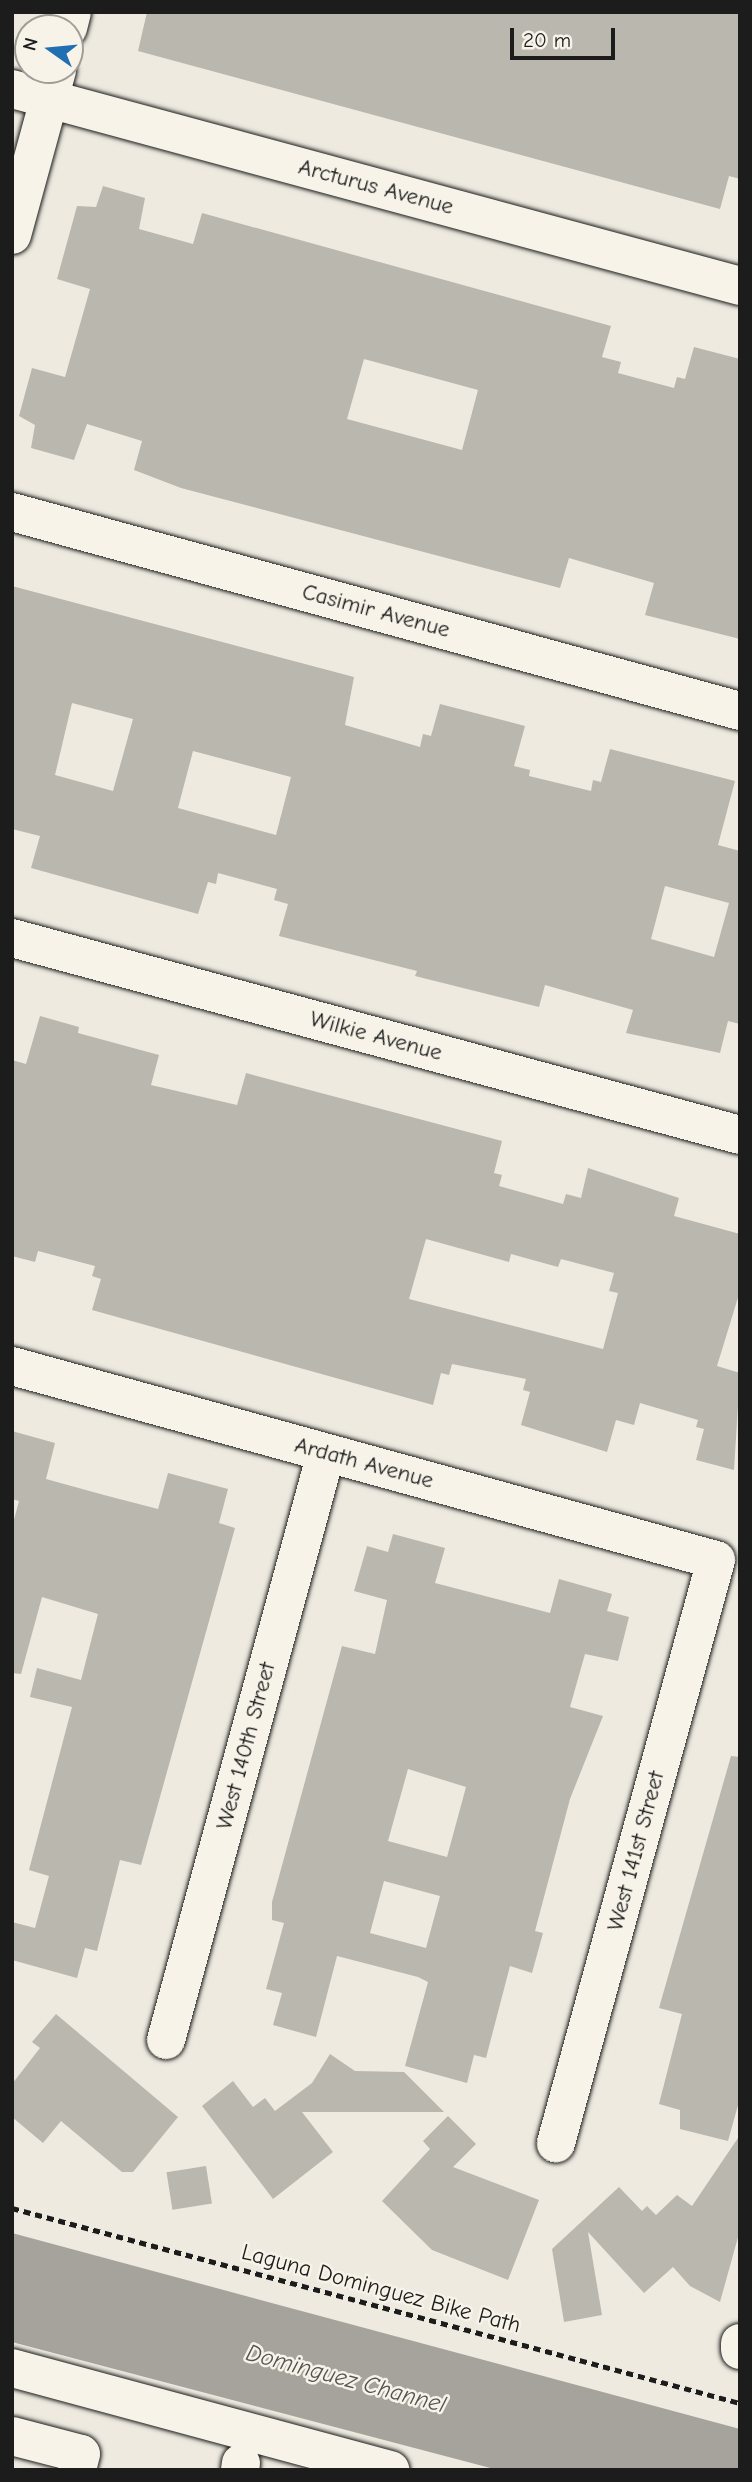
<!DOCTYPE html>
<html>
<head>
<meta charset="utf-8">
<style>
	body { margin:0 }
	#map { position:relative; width:752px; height:2482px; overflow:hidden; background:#eeeae0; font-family:"Comic Neue",sans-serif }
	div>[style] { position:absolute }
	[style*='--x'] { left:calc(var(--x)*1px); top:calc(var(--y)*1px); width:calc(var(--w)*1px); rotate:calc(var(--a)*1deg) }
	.water>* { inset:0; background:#a6a39d }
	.building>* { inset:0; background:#bab7af; transform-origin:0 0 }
	.path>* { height:4.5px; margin-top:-2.25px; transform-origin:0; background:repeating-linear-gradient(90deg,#1c1c1c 0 7px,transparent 0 12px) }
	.roads { filter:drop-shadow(0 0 2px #1c1c1c) drop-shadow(0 0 2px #1c1c1c) }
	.minor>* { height:38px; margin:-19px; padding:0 19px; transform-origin:19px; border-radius:19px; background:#f7f3e8 }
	span { translate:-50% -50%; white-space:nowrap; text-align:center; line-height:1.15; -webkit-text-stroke:5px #f7f3e8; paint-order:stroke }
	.street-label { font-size:23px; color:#1c1c1c }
	.water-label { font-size:24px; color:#535250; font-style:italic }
	.frame { position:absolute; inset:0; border:14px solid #1c1c1c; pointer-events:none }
	.north { position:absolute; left:14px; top:14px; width:70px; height:70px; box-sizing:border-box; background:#f7f3e8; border:2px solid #9f9d96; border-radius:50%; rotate:285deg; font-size:19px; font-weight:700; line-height:28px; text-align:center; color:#1c1c1c }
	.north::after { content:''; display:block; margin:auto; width:24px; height:32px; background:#1f6fb2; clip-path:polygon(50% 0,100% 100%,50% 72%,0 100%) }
	.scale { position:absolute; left:510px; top:28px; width:105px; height:32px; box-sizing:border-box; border:4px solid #1c1c1c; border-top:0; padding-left:9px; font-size:21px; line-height:24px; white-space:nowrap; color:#1c1c1c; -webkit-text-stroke:5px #f7f3e8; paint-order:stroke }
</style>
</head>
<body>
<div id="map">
	<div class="water">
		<div style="clip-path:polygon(12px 2233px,740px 2429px,740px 2470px,498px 2470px,12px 2342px)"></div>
	</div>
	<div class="building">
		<div style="clip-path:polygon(147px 12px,740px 12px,740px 179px,729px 176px,720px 209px,138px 51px)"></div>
		<div style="clip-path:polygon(evenodd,103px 186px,145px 198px,139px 229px,193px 244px,202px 213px,611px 326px,602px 357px,621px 362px,618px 373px,674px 388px,677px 377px,685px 379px,694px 347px,740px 359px,740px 639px,645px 615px,654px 583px,569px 558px,560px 588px,181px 488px,134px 470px,142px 441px,87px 424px,74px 460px,31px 448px,35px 425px,19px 416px,32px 368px,65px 377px,90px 289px,57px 279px,77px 206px,96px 207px,103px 186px,364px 359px,478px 390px,462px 450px,347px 419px,364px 359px)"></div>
		<div style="clip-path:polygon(evenodd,12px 586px,354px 677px,345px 725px,420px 747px,423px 734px,431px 736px,440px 704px,525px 726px,514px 766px,530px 770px,529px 776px,591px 791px,593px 780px,601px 782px,610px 749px,735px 781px,718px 845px,740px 851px,740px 1024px,728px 1021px,720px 1053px,626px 1033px,633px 1010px,545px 985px,539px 1007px,415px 976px,417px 971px,279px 936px,288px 904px,274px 900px,277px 889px,218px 873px,216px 884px,208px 882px,198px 914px,31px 868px,40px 836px,12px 829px,12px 586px,72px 703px,133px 719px,113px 791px,55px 775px,72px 703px,12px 586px,193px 751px,291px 777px,276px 835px,178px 808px,193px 751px,12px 586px,665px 886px,729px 903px,714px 957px,651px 939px,665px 886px)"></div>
		<div style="clip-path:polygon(evenodd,40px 1016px,79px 1027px,78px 1033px,159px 1055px,151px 1085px,237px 1105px,246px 1073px,502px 1141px,494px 1173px,502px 1175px,499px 1186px,563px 1204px,566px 1194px,581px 1198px,588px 1168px,679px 1198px,674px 1216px,740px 1234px,740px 1291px,717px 1366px,740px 1373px,734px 1470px,696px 1460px,704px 1429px,696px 1427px,698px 1420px,640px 1403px,634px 1425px,616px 1420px,607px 1452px,521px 1425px,530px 1392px,523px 1390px,526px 1379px,452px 1364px,449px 1375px,441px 1373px,433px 1405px,92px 1310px,101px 1279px,92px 1276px,95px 1266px,38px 1251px,35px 1262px,12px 1256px,12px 1060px,26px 1064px,40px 1016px,426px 1239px,509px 1262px,511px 1254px,558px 1267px,561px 1259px,614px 1273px,609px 1291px,618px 1293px,603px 1349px,409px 1299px,426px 1239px)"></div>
		<div style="clip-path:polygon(12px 1431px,55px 1443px,46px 1479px,104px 1495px,158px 1509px,168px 1473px,228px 1489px,219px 1523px,235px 1528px,141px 1865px,120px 1860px,97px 1951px,85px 1948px,77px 1978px,12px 1960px,12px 1922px,35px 1928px,49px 1876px,29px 1870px,72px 1707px,30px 1697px,37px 1668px,81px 1680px,98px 1614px,42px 1597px,21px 1674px,12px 1673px,12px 1527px,19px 1501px,12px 1499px)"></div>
		<div style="clip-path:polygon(evenodd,393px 1534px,445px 1548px,435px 1583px,550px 1613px,559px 1579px,612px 1594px,607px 1611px,629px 1617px,618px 1661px,585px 1654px,570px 1707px,603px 1716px,570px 1799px,535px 1931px,543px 1933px,532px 1973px,510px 1966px,486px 2058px,474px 2055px,467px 2083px,405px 2066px,428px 1982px,418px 1977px,337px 1956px,316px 2037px,273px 2025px,282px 1993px,266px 1989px,284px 1923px,272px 1920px,272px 1902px,342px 1646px,375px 1654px,387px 1600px,354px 1591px,367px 1546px,388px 1552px,393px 1534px,408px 1769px,466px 1787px,447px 1857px,388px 1841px,408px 1769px,393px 1534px,384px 1881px,440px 1896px,426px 1948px,370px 1933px,384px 1881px)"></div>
		<div style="clip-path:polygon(731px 1756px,740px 1757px,740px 2098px,728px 2141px,680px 2129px,680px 2110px,659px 2104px,682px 2014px,659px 2008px)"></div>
		<div style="clip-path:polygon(56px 2014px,178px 2117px,133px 2172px,122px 2172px,61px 2121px,43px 2143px,12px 2117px,12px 2084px,40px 2048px,32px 2042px)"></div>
		<div style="clip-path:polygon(330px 2054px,355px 2071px,404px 2072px,444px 2112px,302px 2112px,333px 2152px,273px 2199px,202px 2106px,233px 2081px,253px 2107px,265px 2098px,275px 2111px,312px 2083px)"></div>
		<div style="clip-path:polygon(448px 2116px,476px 2144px,453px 2167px,539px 2200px,508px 2280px,432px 2250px,382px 2201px,430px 2149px,423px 2141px)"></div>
		<div style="clip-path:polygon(740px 2135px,740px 2230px,720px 2302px,690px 2286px,673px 2267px,644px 2293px,588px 2232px,602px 2315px,564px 2322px,552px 2249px,619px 2187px,642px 2211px,647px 2206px,656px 2215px,677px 2195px,692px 2206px)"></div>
		<div style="left:206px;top:2166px;width:38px;height:40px;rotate:81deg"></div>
	</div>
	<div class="path">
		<div style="--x:12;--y:2208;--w:754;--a:15"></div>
	</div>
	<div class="roads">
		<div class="minor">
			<div style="--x:68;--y:28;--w:16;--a:-76"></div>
			<div style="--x:12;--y:89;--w:754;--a:15.14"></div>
			<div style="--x:12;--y:235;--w:171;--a:-74.7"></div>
			<div style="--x:12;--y:512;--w:755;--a:15.29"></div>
			<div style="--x:12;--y:938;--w:754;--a:15.14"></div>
			<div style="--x:12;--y:1366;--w:730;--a:15.41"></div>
			<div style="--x:716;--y:1560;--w:605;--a:105.35"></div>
			<div style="--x:166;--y:2040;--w:608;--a:-74.75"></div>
			<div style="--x:740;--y:2343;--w:7;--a:90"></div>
			<div style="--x:12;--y:2368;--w:392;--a:15.1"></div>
			<div style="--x:12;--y:2436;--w:71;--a:14.6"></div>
			<div style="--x:81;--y:2454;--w:16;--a:104"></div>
			<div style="--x:240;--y:2470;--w:7;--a:-82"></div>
		</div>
	</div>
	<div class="street-label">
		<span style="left:376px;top:187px;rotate:15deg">Arcturus Avenue</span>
		<span style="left:376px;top:611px;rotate:15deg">Casimir Avenue</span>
		<span style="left:376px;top:1036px;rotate:15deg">Wilkie Avenue</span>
		<span style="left:364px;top:1463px;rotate:15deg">Ardath Avenue</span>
		<span style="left:246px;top:1746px;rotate:-75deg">West 140th Street</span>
		<span style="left:636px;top:1851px;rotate:-75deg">West 141st Street</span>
		<span style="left:381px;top:2289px;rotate:15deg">Laguna Dominguez Bike Path</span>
	</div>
	<div class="water-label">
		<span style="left:346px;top:2379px;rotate:15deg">Dominguez Channel</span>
	</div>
	<div class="frame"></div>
	<div class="north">N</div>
	<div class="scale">20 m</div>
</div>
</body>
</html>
